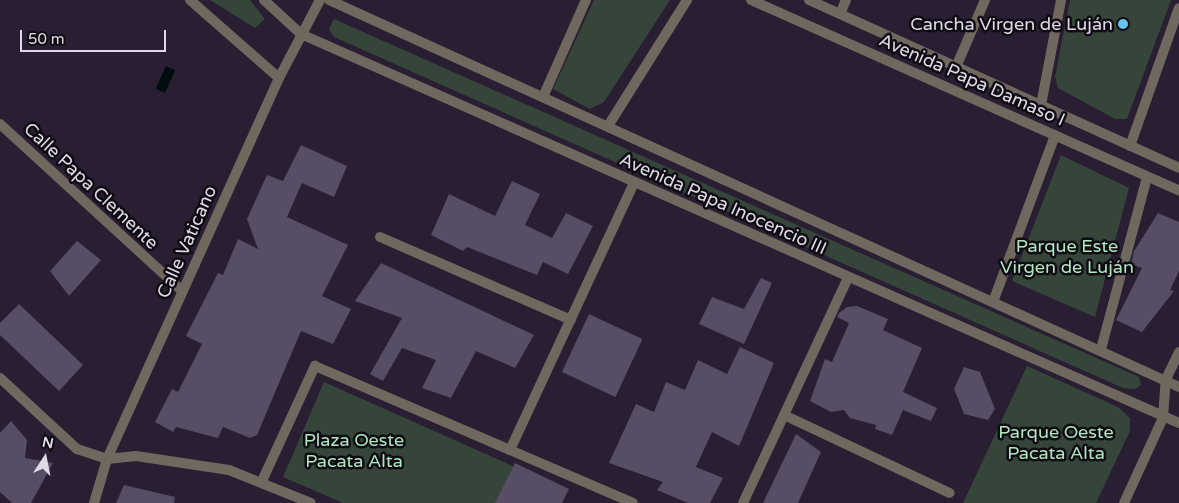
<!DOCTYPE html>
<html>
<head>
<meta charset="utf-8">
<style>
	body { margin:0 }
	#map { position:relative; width:1179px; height:503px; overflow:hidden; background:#291e32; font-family:"Varela Round",sans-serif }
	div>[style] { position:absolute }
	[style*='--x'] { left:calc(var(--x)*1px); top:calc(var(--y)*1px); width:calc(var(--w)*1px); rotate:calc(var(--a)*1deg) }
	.green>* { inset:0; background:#35453a }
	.water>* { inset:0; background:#000c0f; transform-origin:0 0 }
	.building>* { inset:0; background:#574d64; transform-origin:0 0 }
	.service>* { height:10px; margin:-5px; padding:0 5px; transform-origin:5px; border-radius:5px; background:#70685e }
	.minor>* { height:10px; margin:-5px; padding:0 5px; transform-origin:5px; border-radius:5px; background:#70685e }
	.tertiary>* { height:10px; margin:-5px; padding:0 5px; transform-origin:5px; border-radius:5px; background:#70685e }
	.dots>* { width:14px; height:14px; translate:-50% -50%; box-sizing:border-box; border:2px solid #0f0b13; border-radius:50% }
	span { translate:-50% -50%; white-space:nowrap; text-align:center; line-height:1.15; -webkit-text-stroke:5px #0f0b13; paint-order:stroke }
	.poi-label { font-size:18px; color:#e0d9e7 }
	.right { translate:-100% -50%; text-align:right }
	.street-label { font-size:18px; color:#e0d9e7 }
	.park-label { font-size:18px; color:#b0e6c0 }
	.north { position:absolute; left:20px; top:433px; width:50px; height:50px; -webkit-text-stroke:4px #0f0b13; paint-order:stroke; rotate:11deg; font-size:14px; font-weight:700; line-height:20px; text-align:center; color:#e0d9e7 }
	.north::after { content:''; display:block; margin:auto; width:18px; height:22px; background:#e0d9e7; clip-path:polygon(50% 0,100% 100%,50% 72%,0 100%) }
	.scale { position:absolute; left:20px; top:30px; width:146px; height:22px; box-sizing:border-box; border:2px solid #e0d9e7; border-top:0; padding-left:6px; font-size:15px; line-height:18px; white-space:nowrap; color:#e0d9e7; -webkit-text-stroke:4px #0f0b13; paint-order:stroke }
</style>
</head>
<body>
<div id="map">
	<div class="green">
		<div style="clip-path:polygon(210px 0,250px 0,265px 19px,255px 28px)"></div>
		<div style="clip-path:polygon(594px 0,670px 0,604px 102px,590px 109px,553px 89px)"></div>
		<div style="clip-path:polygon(1070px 0,1171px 0,1127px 119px,1115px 119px,1058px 88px,1055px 77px)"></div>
		<div style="clip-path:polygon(334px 19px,1128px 372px,1139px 377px,1141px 385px,1135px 389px,1123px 388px,334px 37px,329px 29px)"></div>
		<div style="clip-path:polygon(1061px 155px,1129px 188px,1095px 317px,1012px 281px)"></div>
		<div style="clip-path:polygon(1027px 366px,1118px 407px,1130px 418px,1130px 431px,1096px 503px,963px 503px)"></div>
		<div style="clip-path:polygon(324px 382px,515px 467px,499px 503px,343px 503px,283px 477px)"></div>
	</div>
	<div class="water">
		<div style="left:166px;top:66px;width:10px;height:25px;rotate:24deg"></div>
	</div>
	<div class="building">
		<div style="clip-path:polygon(301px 145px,347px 166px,334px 197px,302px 183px,287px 217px,348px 245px,322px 296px,351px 309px,333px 344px,301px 331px,257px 435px,250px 438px,223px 427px,218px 438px,176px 427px,173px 432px,155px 422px,172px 389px,178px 392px,202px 344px,186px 336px,218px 273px,223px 275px,238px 239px,258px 249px,247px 219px,267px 175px,283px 181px)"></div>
		<div style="clip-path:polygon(512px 181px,540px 194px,525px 225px,552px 238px,566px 213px,593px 226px,568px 274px,543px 262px,537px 275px,467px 247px,463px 251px,431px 235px,449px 194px,495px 216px)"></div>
		<div style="clip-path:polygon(1158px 213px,1179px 222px,1179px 271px,1170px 290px,1174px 291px,1142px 332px,1116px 320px,1142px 268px,1131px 264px,1134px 251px)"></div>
		<div style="clip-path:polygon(77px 241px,101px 260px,69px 296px,50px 271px)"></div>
		<div style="clip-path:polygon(381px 263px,534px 335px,515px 368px,476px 351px,451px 398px,422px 388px,436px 360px,402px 348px,383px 381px,370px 374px,402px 318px,355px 301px)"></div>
		<div style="clip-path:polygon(761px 278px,772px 283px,744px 344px,699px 324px,712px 297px,744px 309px)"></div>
		<div style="clip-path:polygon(19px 304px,83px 365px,59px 391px,0 335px,0 323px)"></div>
		<div style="clip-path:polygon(857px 306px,888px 319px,883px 330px,922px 348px,903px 392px,937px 408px,931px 421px,903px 410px,892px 435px,875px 429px,876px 425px,850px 418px,844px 410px,831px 412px,810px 401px,825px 359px,832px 362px,849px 323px,837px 317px,839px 313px,847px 307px)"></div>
		<div style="left:589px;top:314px;width:59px;height:64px;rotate:25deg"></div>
		<div style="clip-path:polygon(740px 347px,774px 363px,739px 446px,712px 432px,696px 467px,723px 478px,710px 503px,688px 503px,657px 490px,663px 482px,609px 463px,636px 404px,654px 412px,666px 382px,685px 390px,698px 360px,727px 374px)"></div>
		<div style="clip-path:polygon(964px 367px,980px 372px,995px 409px,988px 420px,964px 414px,954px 389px)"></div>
		<div style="clip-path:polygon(11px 421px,27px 440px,25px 458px,53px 463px,31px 503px,12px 503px,0 492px,0 433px)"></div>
		<div style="clip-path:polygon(796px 434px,821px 452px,798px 503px,763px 503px)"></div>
		<div style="clip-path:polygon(515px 463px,569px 489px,562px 503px,495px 503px)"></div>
		<div style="clip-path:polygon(124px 485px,175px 497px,174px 503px,116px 503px)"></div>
	</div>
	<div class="service">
		<div style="--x:840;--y:14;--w:15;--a:-67"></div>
		<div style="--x:956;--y:67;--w:73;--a:-66.6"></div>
	</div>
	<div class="minor">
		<div style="--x:329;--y:0;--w:934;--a:24.48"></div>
		<div style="--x:751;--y:0;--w:469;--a:24"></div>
		<div style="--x:809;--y:0;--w:406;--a:24.4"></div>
		<div style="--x:301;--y:34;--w:960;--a:23.9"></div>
		<div style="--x:543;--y:97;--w:106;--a:-66.1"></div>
		<div style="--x:1041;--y:105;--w:107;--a:-79.2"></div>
		<div style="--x:0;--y:124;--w:247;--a:42.5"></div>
		<div style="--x:608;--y:126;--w:149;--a:-57.9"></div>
		<div style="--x:1130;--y:146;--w:146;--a:-70.5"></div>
		<div style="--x:380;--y:237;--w:208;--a:23.5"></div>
		<div style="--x:993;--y:302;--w:178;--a:-69.6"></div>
		<div style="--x:1101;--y:349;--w:178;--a:-75"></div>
		<div style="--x:784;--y:415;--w:183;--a:25.2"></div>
		<div style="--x:510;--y:450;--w:294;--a:-65.1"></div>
		<div style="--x:262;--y:481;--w:127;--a:-65.3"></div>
		<div style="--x:315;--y:366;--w:346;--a:23.3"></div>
		<div style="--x:94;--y:503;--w:46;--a:-73.5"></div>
		<div style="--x:107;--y:459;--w:418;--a:-65.7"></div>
		<div style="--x:743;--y:503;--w:248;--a:-65"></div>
		<div style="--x:1124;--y:503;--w:94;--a:-65.4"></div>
		<div style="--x:1163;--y:418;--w:39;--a:-86"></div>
		<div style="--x:1166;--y:379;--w:30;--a:-64"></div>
	</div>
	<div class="tertiary">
		<div style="--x:190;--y:0;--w:118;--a:41.2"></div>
		<div style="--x:279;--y:78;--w:88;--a:-62.3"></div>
		<div style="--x:264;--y:0;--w:50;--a:42.6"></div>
		<div style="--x:0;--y:378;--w:105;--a:42.7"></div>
		<div style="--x:77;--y:449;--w:32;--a:18"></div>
		<div style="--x:107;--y:459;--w:29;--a:-6"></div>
		<div style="--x:136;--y:456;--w:94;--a:8.6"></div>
		<div style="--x:229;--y:470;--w:88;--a:21.9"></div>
	</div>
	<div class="dots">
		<div style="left:1123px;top:24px;background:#67c4f0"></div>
	</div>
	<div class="poi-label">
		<span class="right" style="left:1113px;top:24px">Cancha Virgen de Luján</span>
	</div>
	<div class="street-label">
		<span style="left:972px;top:80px;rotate:24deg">Avenida Papa Damaso I</span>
		<span style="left:91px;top:186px;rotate:43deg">Calle Papa Clemente</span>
		<span style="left:723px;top:204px;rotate:24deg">Avenida Papa Inocencio III</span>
		<span style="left:187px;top:242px;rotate:-66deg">Calle Vaticano</span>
	</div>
	<div class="park-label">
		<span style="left:1067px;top:257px">Parque Este<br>Virgen de Luján</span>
		<span style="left:1056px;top:443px">Parque Oeste<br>Pacata Alta</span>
		<span style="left:354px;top:451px">Plaza Oeste<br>Pacata Alta</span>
	</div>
	<div class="north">N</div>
	<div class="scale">50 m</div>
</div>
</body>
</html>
